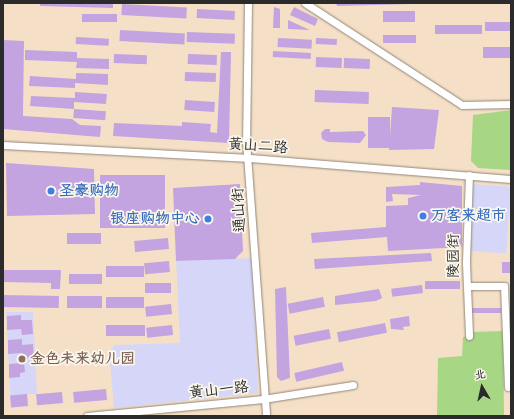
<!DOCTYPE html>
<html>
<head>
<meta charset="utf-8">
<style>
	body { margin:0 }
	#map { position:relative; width:514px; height:419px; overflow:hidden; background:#f5e0c7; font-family:"Comic Neue","LXGW WenKai TC",sans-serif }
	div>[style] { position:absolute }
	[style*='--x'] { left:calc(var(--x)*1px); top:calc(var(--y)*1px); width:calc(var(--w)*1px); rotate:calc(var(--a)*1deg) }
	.built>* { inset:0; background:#d6d7f8; transform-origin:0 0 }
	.green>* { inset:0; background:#a7d684 }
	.building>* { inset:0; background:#c3a3e0; transform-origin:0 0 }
	.roads { filter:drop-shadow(0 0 1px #908679) drop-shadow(0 0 1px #908679) }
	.minor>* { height:7px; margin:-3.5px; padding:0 3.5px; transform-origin:3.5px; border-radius:3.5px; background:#fff }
	.dots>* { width:11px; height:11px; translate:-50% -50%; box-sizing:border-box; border:2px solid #fbf7ec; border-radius:50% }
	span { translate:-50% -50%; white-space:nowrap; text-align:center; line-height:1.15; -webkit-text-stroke:3.5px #fbf7ec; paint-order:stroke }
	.street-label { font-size:15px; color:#2b2b2b }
	.shop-label { font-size:15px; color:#366cbe; font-weight:700 }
	.left { translate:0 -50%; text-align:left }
	.right { translate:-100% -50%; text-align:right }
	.education-label { font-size:15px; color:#785e54; font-weight:700 }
	.frame { position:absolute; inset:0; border:4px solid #2b2b2b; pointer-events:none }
	.north { position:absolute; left:462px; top:367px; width:40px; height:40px; -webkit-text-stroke:3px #fbf7ec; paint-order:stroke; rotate:351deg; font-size:11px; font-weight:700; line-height:16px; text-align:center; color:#2b2b2b }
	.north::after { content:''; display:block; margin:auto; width:14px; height:18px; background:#2b2b2b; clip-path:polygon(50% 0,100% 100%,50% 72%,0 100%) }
</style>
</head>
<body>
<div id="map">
	<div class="built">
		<div style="left:472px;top:184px;width:39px;height:67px;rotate:4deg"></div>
		<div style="clip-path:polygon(252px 258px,258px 393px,114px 408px,109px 352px,115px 345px,180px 343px,176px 261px)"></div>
		<div style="clip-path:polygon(6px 312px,33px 312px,37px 394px,27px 394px,28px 406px,11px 407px)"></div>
	</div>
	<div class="green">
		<div style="clip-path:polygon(511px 110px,511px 170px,478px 168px,471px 161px,473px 115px)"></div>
		<div style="clip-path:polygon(503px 331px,504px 416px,437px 416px,438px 358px,462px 356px,463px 337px,472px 336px,472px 332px)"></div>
	</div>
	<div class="building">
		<div style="clip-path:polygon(40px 3px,113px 3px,113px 8px,40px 6px)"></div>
		<div style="clip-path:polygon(336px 3px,411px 3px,411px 4px,337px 6px)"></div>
		<div style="left:122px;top:4px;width:65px;height:11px;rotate:3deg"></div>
		<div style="clip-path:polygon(274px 7px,280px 9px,280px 28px,273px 28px)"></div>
		<div style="clip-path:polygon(294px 7px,318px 19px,315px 26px,290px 15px)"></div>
		<div style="left:197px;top:9px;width:38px;height:9px;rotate:3deg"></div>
		<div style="left:383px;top:11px;width:32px;height:11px"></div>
		<div style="left:82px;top:14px;width:35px;height:8px"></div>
		<div style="clip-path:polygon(288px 20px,310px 30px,288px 29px)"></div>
		<div style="left:485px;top:22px;width:26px;height:9px"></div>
		<div style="left:435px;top:25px;width:47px;height:9px"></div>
		<div style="left:120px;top:30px;width:65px;height:11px;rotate:3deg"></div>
		<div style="left:187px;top:32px;width:48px;height:10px;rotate:2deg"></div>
		<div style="left:383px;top:35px;width:33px;height:8px"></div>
		<div style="left:76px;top:37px;width:33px;height:7px;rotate:3deg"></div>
		<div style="left:278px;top:38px;width:34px;height:9px;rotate:3deg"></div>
		<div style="left:316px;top:38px;width:21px;height:6px;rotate:3deg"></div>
		<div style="clip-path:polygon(3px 40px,24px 41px,23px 116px,72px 119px,80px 125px,101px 126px,100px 137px,3px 129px)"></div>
		<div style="left:483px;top:47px;width:28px;height:11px"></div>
		<div style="clip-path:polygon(25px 50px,77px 52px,77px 58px,109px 59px,109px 69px,76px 68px,77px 62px,25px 60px)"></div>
		<div style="left:273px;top:51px;width:38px;height:6px;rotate:3deg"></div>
		<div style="clip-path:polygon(221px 52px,231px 52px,229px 143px,113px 136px,114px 123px,182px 126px,182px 122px,211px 124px,210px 132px,217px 133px)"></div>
		<div style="left:114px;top:54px;width:33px;height:9px;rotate:2deg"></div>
		<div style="left:188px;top:54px;width:29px;height:10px;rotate:2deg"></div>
		<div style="left:316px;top:57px;width:26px;height:10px;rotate:2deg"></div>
		<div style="left:344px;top:58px;width:26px;height:10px;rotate:2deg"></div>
		<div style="left:185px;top:72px;width:31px;height:9px;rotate:2deg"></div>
		<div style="clip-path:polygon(76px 73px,108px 74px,108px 85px,75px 83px,75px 88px,29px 86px,30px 76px,76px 79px)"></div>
		<div style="left:315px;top:90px;width:54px;height:12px;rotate:2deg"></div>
		<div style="clip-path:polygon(75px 92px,107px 94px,106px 104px,74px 102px,74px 109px,30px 106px,31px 96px,75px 98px)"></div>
		<div style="left:185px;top:100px;width:30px;height:10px;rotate:4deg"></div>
		<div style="clip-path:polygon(392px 107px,439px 110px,434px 149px,389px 150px)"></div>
		<div style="left:74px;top:109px;width:32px;height:9px;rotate:4deg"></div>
		<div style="left:368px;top:117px;width:22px;height:31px"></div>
		<div style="clip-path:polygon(325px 129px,330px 129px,330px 132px,363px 131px,366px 135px,360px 143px,328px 142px,322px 139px,321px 133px)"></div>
		<div style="clip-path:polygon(6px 163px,94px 169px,95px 214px,7px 216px)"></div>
		<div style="left:165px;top:175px;width:53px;height:65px;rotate:90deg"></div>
		<div style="clip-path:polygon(420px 182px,462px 186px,462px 247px,388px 251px,387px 237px,312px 243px,311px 233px,386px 227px,386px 206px,408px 205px,408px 198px,421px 195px,392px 194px,393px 201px,386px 202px,386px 187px,420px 185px)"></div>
		<div style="clip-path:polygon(240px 184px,243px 251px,235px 259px,176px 261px,173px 188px)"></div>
		<div style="left:101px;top:233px;width:11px;height:34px;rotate:90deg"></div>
		<div style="left:168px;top:238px;width:11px;height:34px;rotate:85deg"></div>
		<div style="clip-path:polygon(431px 253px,432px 261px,315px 269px,314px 259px)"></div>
		<div style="left:169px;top:261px;width:11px;height:25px;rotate:85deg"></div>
		<div style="left:502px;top:262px;width:9px;height:11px"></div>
		<div style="left:106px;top:266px;width:38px;height:11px"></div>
		<div style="clip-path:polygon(3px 270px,61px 270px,60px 289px,51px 289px,51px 283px,3px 282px)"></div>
		<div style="left:69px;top:274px;width:33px;height:10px"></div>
		<div style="left:460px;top:281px;width:8px;height:35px;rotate:90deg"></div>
		<div style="left:171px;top:283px;width:10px;height:26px;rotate:90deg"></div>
		<div style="left:422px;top:285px;width:8px;height:31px;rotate:83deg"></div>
		<div style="clip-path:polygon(286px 287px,290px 378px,281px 381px,277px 377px,275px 289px)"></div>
		<div style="clip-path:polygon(379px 289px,382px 298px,376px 301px,335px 305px,335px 296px)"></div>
		<div style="left:3px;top:295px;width:56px;height:12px;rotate:1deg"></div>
		<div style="left:67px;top:296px;width:35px;height:12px"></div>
		<div style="left:144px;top:297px;width:11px;height:38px;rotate:90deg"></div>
		<div style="left:323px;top:297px;width:10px;height:36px;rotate:79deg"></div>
		<div style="left:171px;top:304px;width:10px;height:26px;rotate:84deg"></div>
		<div style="left:501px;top:308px;width:5px;height:29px;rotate:90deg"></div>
		<div style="clip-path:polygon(21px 315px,21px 320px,32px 320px,33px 334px,22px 335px,21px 329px,7px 330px,7px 316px)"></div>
		<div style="clip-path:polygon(409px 316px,410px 326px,403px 327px,404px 330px,391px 329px,390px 319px)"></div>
		<div style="left:385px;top:323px;width:10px;height:49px;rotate:79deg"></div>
		<div style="left:106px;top:325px;width:39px;height:11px"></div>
		<div style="left:172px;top:325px;width:10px;height:26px;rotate:84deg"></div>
		<div style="left:329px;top:329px;width:10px;height:36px;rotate:79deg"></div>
		<div style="clip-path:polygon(22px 339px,22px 345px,33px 344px,34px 358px,23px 359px,22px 353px,8px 354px,8px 340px)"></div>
		<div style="left:342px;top:362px;width:9px;height:49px;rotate:77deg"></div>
		<div style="clip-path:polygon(24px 363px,25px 372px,20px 373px,20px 377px,9px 378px,9px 364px)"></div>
		<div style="left:106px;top:389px;width:11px;height:33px;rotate:85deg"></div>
		<div style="left:62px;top:392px;width:11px;height:26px;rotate:85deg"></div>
		<div style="left:27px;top:394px;width:12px;height:17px;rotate:85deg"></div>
	</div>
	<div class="roads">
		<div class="minor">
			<div style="--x:248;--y:3;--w:138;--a:90.8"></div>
			<div style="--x:246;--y:141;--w:276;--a:85.8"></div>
			<div style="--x:305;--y:3;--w:187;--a:33"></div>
			<div style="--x:462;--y:105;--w:49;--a:-1.2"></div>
			<div style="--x:3;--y:145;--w:247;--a:3"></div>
			<div style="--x:250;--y:158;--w:262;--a:4.6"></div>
			<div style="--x:469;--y:175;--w:88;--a:92"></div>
			<div style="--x:466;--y:263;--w:73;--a:87.6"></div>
			<div style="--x:467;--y:286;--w:37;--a:0"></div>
			<div style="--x:504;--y:286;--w:101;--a:87.7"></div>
			<div style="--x:87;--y:416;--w:177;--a:-5.5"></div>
			<div style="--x:263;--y:399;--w:91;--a:-8.8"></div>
		</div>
	</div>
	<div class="dots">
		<div style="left:51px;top:191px;background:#3f7fe0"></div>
		<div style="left:423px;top:216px;background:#3f7fe0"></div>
		<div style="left:208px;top:219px;background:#3f7fe0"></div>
		<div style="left:22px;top:359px;background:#8d6e63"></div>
	</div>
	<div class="street-label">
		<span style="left:258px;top:146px;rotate:4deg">黄山二路</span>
		<span style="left:239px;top:210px;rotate:-93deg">通山街</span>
		<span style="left:454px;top:256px;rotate:-90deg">陵园街</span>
		<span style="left:219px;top:390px;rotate:-6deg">黄山一路</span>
	</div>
	<div class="shop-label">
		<span class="left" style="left:59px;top:191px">圣豪购物</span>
		<span class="left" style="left:431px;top:216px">万客来超市</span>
		<span class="right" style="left:200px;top:219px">银座购物中心</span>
	</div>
	<div class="education-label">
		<span class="left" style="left:30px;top:359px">金色未来幼儿园</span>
	</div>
	<div class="frame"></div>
	<div class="north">北</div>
</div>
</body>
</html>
